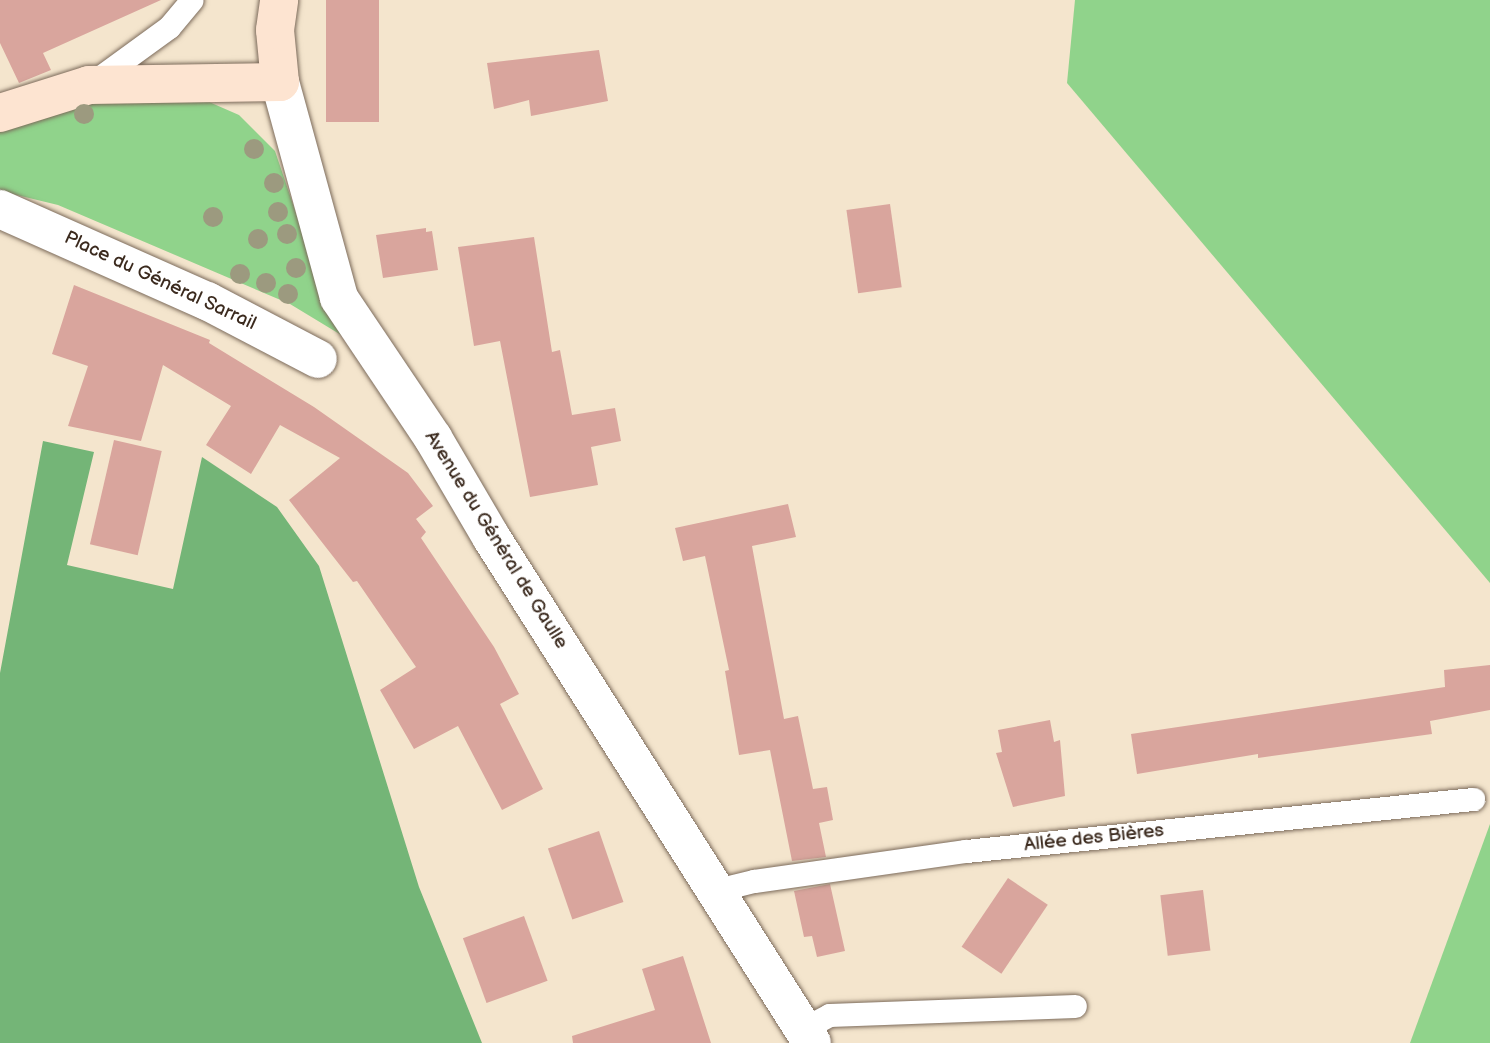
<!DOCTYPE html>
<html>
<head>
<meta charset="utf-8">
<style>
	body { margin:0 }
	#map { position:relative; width:1490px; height:1043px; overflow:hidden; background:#f4e5cd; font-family:"Balsamiq Sans",sans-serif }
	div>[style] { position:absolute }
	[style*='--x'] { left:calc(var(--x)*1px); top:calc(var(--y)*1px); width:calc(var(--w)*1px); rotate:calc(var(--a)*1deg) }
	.green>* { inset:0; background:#90d38b }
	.forest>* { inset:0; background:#74b577 }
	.building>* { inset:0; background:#d9a59d; transform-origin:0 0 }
	.roads { filter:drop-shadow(0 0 2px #7c6b5b) drop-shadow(0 0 2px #7c6b5b) }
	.lane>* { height:23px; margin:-11.5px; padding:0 11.5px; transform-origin:11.5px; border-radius:11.5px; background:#fff }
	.street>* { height:38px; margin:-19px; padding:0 19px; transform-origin:19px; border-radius:19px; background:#fff }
	.secondary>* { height:38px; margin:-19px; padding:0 19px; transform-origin:19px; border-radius:19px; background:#fde4d1 }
	.trees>* { width:20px; height:20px; margin:-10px; border-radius:50%; background:#9c9a7f }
	span { translate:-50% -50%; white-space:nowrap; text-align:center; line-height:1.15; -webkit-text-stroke:5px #fff; paint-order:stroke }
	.street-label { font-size:19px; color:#3b2a1e }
</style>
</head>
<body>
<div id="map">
	<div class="green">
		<div style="clip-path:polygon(1075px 0,1490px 0,1490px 583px,1067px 83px)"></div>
		<div style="clip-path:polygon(200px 98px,239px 115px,275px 151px,324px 296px,351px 341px,290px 304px,58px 205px,0 191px,0 132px,85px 101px)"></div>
		<div style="clip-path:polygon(1490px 824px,1490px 1043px,1410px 1043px)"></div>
	</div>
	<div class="forest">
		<div style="clip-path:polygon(43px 441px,94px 452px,67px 565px,173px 589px,202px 457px,277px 507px,319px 566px,419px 887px,482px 1043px,0 1043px,0 673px)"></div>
	</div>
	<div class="building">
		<div style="clip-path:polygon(0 0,161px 0,43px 53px,51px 70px,19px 83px,0 43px)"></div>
		<div style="left:326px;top:0;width:53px;height:122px"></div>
		<div style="clip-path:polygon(599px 50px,608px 101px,531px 116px,529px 100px,494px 109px,487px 63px)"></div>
		<div style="left:890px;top:204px;width:84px;height:44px;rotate:82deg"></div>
		<div style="clip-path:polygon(426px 228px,426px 232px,432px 231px,438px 270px,383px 278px,376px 235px)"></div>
		<div style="clip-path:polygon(534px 237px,552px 352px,560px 350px,572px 415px,615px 408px,621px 441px,591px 447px,598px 485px,530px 497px,500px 341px,474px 346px,458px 247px)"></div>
		<div style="clip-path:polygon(74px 285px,210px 340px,209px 343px,314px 407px,408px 473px,433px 506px,416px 519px,426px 532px,421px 538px,494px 647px,519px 694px,500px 704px,543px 789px,502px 810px,458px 726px,414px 749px,380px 690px,416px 667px,357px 581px,353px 582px,289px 500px,340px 458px,280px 425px,251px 474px,206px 445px,231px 406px,163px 365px,141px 441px,68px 426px,88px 366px,52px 354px)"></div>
		<div style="left:114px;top:440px;width:49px;height:107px;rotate:13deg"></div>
		<div style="clip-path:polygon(788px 504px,796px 537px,752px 546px,784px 719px,798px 716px,813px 789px,827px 787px,833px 820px,819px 823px,826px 857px,792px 861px,770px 750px,739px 755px,725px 671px,729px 670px,705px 556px,683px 561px,675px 528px)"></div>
		<div style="clip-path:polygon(1490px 665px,1490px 710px,1430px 721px,1432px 734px,1258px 758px,1258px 754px,1137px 774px,1131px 734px,1445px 687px,1444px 670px)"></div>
		<div style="clip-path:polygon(1050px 720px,1054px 742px,1060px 740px,1065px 796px,1013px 807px,996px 753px,1002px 752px,998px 730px)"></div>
		<div style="left:599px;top:831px;width:75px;height:54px;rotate:71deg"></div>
		<div style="left:1008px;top:878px;width:48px;height:83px;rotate:34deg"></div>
		<div style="clip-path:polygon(830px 884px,845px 951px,817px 957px,812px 936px,804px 937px,794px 891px)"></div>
		<div style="left:1203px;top:890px;width:61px;height:43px;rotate:83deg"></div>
		<div style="left:524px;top:916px;width:69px;height:65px;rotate:70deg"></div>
		<div style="clip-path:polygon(683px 956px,711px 1043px,573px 1043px,572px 1036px,655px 1010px,642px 969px)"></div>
	</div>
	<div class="roads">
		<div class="lane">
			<div style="--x:92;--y:83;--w:95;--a:-36"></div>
			<div style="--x:169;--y:27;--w:35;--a:-50"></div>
			<div style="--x:717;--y:890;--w:38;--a:-14"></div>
			<div style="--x:754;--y:881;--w:214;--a:-8.1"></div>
			<div style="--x:966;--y:851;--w:510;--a:-5.86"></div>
			<div style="--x:803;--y:1029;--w:30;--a:-28"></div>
			<div style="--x:829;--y:1015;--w:246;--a:-2.1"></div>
		</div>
		<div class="street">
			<div style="--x:280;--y:82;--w:224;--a:74.7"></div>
			<div style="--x:339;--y:298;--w:169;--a:56.1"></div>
			<div style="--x:433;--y:438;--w:115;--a:59.6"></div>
			<div style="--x:491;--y:537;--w:599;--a:57.61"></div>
			<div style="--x:0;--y:209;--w:227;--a:24"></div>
			<div style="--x:207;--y:301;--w:125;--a:27.6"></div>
		</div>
		<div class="secondary">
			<div style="--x:0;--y:113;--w:93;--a:-17.5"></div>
			<div style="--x:89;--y:85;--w:191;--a:-0.9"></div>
			<div style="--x:280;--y:82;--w:52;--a:-95.5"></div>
			<div style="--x:275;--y:30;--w:30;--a:-82"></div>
		</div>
	</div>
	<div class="trees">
		<div style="left:84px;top:114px"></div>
		<div style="left:254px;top:149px"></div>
		<div style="left:274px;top:183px"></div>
		<div style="left:278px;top:212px"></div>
		<div style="left:213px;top:217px"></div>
		<div style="left:287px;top:234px"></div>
		<div style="left:258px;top:239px"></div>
		<div style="left:296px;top:268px"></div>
		<div style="left:240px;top:274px"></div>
		<div style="left:266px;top:283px"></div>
		<div style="left:288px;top:294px"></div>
	</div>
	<div class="street-label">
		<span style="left:160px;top:281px;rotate:25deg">Place du Général Sarrail</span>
		<span style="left:496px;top:540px;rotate:58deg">Avenue du Général de Gaulle</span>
		<span style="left:1094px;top:838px;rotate:-6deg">Allée des Bières</span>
	</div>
</div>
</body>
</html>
